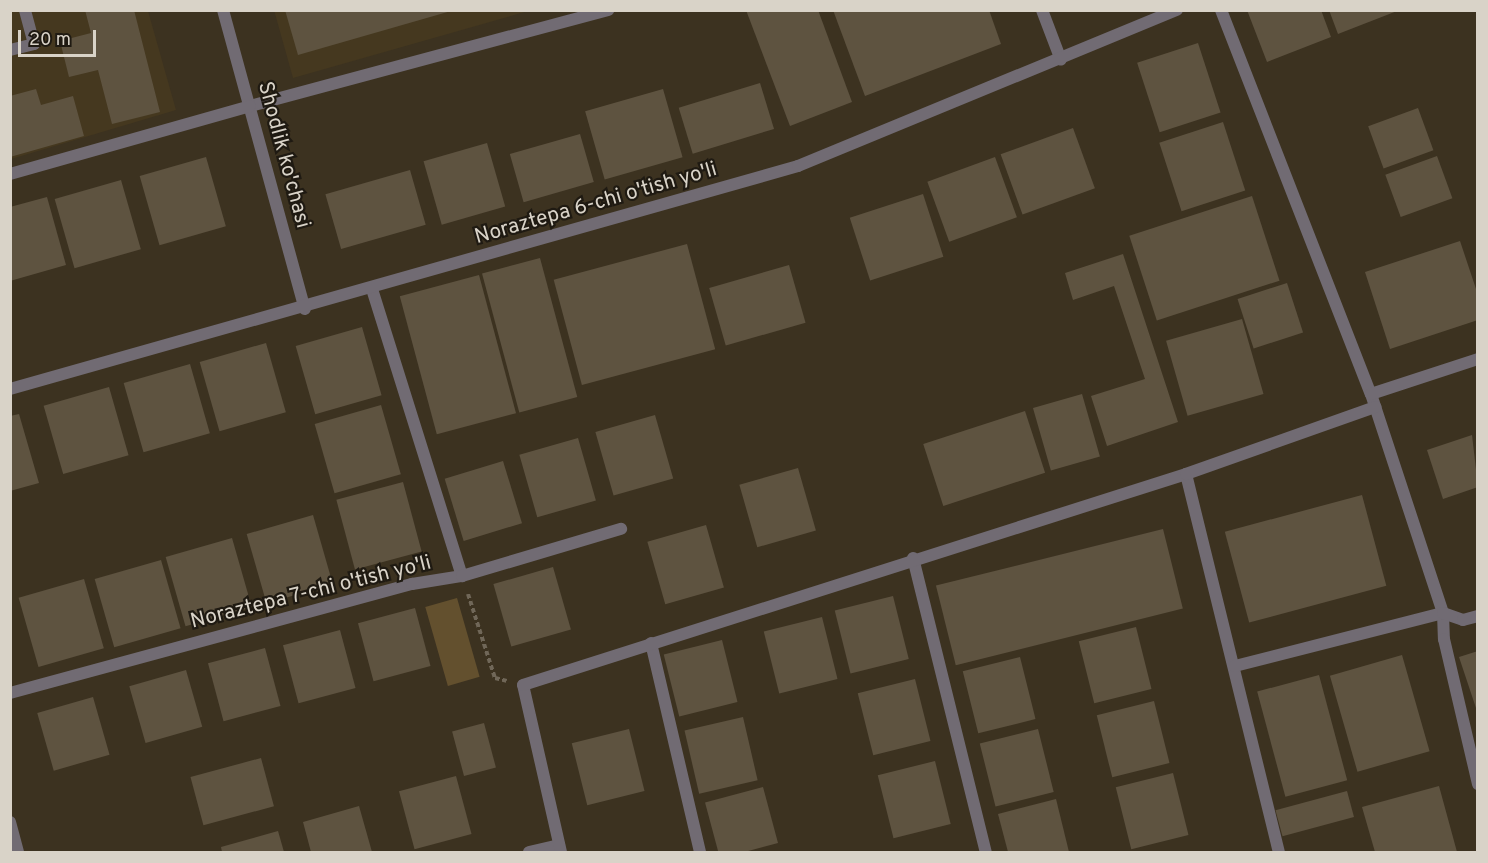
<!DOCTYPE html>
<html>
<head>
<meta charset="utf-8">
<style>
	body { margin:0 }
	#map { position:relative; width:1488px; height:863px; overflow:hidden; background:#3c3220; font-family:Overpass,sans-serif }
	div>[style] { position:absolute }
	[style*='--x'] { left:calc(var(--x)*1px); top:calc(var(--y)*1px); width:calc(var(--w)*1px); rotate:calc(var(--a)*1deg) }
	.built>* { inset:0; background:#45381f }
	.green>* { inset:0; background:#63502e; transform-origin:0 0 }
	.building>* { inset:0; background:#5e5340; transform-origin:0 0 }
	.path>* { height:4px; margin-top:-2px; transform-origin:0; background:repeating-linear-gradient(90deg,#706758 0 4.5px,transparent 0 7.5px) }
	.lane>* { height:12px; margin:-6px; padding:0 6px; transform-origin:6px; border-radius:6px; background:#716b73 }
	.street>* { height:12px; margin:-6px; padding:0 6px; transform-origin:6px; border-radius:6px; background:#716b73 }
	span { translate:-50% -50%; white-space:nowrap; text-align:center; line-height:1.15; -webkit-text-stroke:4.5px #1f1a12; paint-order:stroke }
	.street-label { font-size:21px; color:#d9d3c8 }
	.frame { position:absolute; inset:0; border:12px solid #d9d3c8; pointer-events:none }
	.scale { position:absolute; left:18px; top:30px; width:78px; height:27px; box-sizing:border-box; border:3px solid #d9d3c8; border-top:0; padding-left:8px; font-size:18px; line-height:21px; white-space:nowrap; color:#d9d3c8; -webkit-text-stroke:4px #1f1a12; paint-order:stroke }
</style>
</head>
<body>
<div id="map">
	<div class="built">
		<div style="clip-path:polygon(274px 10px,528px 11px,293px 78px)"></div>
		<div style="clip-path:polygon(11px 11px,148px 11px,176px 110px,11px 159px)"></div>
	</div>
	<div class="green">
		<div style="left:457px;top:598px;width:82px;height:33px;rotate:74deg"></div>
	</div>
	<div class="building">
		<div style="clip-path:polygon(85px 10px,134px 10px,160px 112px,112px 124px,98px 70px,69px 77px,60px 41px,91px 33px)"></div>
		<div style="clip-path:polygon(285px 10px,451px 10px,451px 11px,298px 55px)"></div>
		<div style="clip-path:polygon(746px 10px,818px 10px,852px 102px,790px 126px)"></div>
		<div style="clip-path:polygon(833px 10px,989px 10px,1001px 44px,865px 96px)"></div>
		<div style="clip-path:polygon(1247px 10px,1321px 10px,1331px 37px,1267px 62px)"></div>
		<div style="clip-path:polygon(1329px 10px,1397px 10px,1397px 11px,1338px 34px)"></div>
		<div style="left:1198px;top:43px;width:73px;height:64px;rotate:72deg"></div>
		<div style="left:760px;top:83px;width:48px;height:85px;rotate:73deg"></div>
		<div style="clip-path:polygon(36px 89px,41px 105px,73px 96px,84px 136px,10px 157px,10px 96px)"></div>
		<div style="left:663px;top:89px;width:71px;height:81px;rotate:74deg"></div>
		<div style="left:1418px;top:108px;width:45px;height:53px;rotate:70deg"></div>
		<div style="left:1223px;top:122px;width:72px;height:67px;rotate:72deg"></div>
		<div style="left:1073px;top:128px;width:64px;height:77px;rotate:70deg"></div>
		<div style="left:580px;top:134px;width:50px;height:73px;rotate:74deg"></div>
		<div style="left:487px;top:143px;width:66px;height:66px;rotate:74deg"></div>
		<div style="left:1437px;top:156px;width:45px;height:55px;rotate:70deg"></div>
		<div style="left:206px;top:157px;width:72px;height:69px;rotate:74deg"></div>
		<div style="left:995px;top:157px;width:64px;height:72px;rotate:70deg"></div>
		<div style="left:410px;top:170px;width:57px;height:88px;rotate:74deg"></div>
		<div style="left:121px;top:180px;width:72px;height:69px;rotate:74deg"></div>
		<div style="left:923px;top:194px;width:66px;height:77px;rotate:72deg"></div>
		<div style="left:1252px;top:196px;width:89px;height:129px;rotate:72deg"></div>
		<div style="clip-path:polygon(47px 197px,66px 265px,10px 281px,10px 207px)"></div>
		<div style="clip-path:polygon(1460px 241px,1478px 295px,1478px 320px,1390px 349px,1365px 272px)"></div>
		<div style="left:687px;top:244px;width:109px;height:138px;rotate:75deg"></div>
		<div style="clip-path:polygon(1123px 254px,1178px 422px,1107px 446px,1091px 396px,1145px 379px,1114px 286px,1073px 300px,1065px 273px)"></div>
		<div style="left:540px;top:258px;width:144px;height:60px;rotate:75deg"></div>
		<div style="left:789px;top:265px;width:60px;height:83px;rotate:74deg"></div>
		<div style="left:479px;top:275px;width:143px;height:82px;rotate:75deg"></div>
		<div style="left:1287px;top:283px;width:52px;height:52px;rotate:72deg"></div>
		<div style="left:1242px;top:319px;width:78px;height:79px;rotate:74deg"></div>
		<div style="left:362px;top:327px;width:71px;height:69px;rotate:74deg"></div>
		<div style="left:266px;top:343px;width:72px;height:69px;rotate:74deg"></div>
		<div style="left:190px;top:364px;width:72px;height:69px;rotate:74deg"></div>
		<div style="left:109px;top:387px;width:71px;height:68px;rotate:74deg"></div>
		<div style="left:1082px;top:394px;width:65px;height:51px;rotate:74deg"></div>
		<div style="left:381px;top:405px;width:72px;height:69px;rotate:74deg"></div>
		<div style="left:1025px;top:411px;width:65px;height:107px;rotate:72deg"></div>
		<div style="clip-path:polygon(19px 414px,39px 483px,10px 491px,10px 416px)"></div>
		<div style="left:655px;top:415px;width:66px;height:62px;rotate:74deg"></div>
		<div style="clip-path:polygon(1472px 435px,1478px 487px,1443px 499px,1427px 450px)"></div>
		<div style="left:578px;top:438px;width:65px;height:61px;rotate:74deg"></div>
		<div style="left:503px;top:461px;width:65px;height:61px;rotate:73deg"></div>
		<div style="left:798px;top:468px;width:65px;height:61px;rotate:74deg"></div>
		<div style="left:403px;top:482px;width:72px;height:69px;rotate:75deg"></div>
		<div style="left:1362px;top:495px;width:94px;height:142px;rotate:75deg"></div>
		<div style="left:313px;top:515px;width:72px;height:69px;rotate:74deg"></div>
		<div style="left:706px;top:525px;width:65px;height:61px;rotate:74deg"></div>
		<div style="left:1163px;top:529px;width:82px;height:234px;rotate:76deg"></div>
		<div style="left:232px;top:538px;width:72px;height:69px;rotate:74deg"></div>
		<div style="left:161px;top:560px;width:71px;height:69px;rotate:74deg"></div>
		<div style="left:553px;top:567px;width:65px;height:62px;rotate:74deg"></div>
		<div style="left:84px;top:579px;width:72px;height:68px;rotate:74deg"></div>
		<div style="left:893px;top:596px;width:65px;height:60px;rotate:76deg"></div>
		<div style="left:415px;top:608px;width:60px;height:59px;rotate:75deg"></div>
		<div style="left:822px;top:617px;width:64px;height:60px;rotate:76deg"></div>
		<div style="left:1136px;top:627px;width:64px;height:59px;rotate:76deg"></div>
		<div style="left:340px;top:630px;width:60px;height:59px;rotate:75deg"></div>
		<div style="left:722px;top:640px;width:64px;height:60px;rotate:76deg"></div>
		<div style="left:265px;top:648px;width:60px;height:59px;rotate:75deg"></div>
		<div style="clip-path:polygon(1478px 651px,1478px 711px,1477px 711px,1459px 657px)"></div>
		<div style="left:1402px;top:655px;width:100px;height:75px;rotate:74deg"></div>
		<div style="left:1020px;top:657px;width:64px;height:59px;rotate:76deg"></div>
		<div style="left:186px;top:670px;width:59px;height:59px;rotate:74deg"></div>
		<div style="left:1319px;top:675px;width:109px;height:64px;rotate:75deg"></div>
		<div style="left:915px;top:679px;width:64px;height:59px;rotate:76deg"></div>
		<div style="left:93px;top:697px;width:60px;height:58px;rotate:74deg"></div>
		<div style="left:1154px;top:701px;width:64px;height:59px;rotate:76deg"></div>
		<div style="left:743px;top:717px;width:65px;height:60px;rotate:77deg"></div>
		<div style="left:484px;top:723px;width:46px;height:33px;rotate:75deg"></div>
		<div style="left:629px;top:729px;width:64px;height:59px;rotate:76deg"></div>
		<div style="left:1038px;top:729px;width:65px;height:60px;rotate:76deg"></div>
		<div style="left:261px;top:758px;width:50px;height:73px;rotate:75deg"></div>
		<div style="left:935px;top:761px;width:65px;height:59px;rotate:76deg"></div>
		<div style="left:1173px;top:773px;width:64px;height:59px;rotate:76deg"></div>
		<div style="left:456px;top:776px;width:60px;height:59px;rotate:75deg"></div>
		<div style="clip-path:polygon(1439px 786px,1457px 852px,1375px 852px,1362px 807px)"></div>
		<div style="left:763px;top:787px;width:58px;height:60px;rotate:75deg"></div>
		<div style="left:1347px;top:791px;width:27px;height:74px;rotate:75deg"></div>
		<div style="clip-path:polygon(1056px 799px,1069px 852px,1008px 852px,998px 814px)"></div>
		<div style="clip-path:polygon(359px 806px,372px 852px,311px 852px,303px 822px)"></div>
		<div style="clip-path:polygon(278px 831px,284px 852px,222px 852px,221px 847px)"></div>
	</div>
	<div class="path">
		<div style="--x:468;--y:594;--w:88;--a:72.2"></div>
		<div style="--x:495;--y:678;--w:12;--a:14"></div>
	</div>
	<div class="lane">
		<div style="--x:10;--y:50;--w:25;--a:-14"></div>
		<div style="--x:34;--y:44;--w:35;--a:-105"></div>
		<div style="--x:250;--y:106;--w:371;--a:-15"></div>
		<div style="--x:913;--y:558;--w:303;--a:76.1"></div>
	</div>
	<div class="street">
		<div style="--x:223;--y:10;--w:310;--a:74.7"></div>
		<div style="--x:1042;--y:10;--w:53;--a:69.2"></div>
		<div style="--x:1221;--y:10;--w:412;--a:68.7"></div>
		<div style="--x:1371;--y:394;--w:231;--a:71.8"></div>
		<div style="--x:1443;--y:613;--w:26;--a:88"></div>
		<div style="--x:1444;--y:639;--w:149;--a:76.8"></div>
		<div style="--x:10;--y:174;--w:249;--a:-15.8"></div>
		<div style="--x:372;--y:289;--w:301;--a:72.6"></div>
		<div style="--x:10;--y:389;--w:819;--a:-15.8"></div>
		<div style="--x:798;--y:166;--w:410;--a:-22.4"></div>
		<div style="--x:1371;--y:394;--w:113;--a:-18.1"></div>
		<div style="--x:1186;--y:474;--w:389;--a:76.2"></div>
		<div style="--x:651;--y:643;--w:215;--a:76.8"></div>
		<div style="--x:1235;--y:666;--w:215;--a:-14.3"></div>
		<div style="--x:1443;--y:613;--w:21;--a:19"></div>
		<div style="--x:1463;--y:620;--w:16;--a:-15"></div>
		<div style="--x:10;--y:693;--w:417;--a:-15.2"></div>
		<div style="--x:412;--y:584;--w:51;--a:-9.1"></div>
		<div style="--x:462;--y:576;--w:166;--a:-16.5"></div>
		<div style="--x:10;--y:822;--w:31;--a:75"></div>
		<div style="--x:529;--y:852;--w:31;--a:-13"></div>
		<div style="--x:561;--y:852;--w:171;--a:-102.8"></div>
		<div style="--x:523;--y:685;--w:696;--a:-17.65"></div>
		<div style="--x:1186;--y:474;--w:201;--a:-19.5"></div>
	</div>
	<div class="street-label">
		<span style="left:283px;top:155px;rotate:75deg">Shodlik ko'chasi</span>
		<span style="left:596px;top:204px;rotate:-16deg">Noraztepa 6-chi o'tish yo'li</span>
		<span style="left:311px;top:593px;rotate:-14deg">Noraztepa 7-chi o'tish yo'li</span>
	</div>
	<div class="frame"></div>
	<div class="scale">20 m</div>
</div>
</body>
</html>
